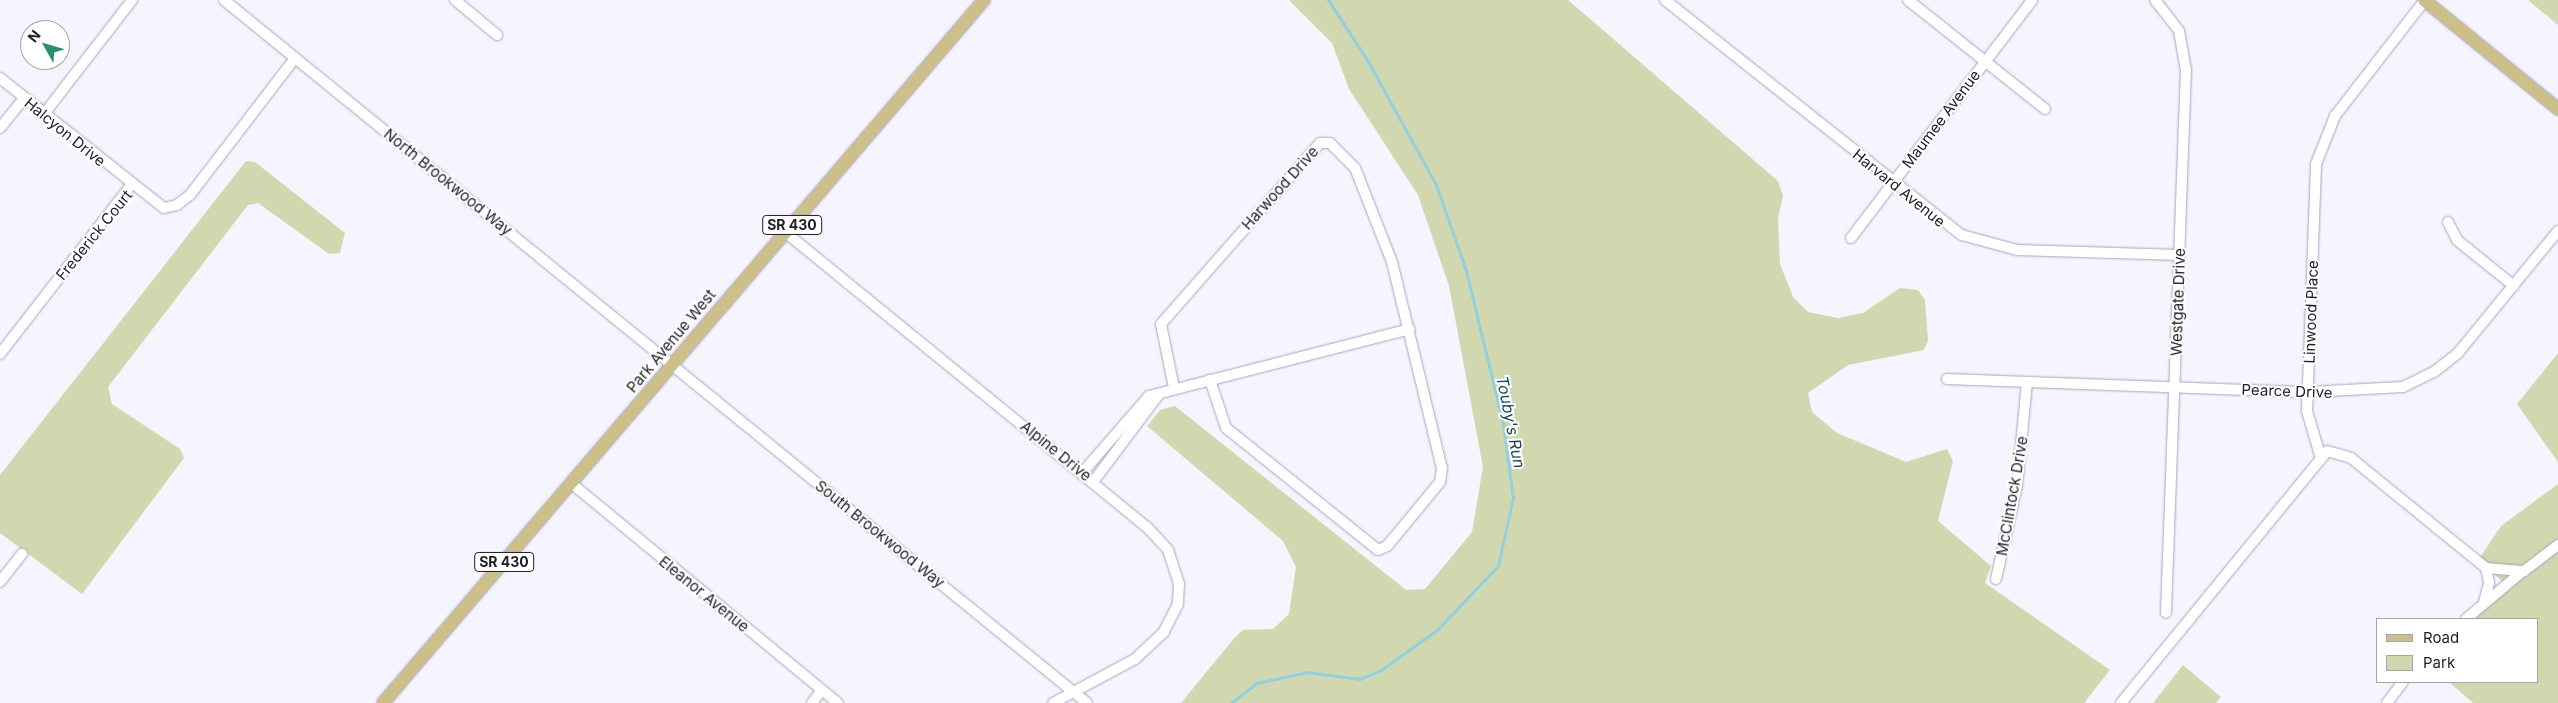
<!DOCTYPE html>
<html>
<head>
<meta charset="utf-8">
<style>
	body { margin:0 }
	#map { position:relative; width:2558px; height:703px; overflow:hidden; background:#f6f4ff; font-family:Inter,sans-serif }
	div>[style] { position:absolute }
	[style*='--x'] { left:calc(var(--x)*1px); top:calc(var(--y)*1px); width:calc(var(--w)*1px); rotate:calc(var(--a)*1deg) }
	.green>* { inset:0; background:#d1d7ae }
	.stream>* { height:2.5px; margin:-1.25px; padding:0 1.25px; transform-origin:1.25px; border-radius:1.25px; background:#92d0e0 }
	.roads { filter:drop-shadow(0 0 1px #a9a4bc) drop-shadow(0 0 1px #a9a4bc) }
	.minor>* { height:10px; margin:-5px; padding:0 5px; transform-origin:5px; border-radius:5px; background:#fff }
	.major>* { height:12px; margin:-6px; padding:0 6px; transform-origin:6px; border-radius:6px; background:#cdbf8a }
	span { translate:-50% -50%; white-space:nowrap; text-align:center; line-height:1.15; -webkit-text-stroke:4px #fff; paint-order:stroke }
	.shield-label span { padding:1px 4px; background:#fff; border:1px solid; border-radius:4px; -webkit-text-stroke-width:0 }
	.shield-label { font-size:14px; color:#1e1c25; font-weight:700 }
	.street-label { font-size:15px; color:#1e1c25 }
	.water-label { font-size:16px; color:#134955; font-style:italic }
	.legend { position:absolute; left:2376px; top:618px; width:162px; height:65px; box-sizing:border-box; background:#fff; border:1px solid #a5a4a8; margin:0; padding:6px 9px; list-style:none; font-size:15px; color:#1e1c25 }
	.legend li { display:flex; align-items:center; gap:10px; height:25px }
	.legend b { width:25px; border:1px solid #a5a4a8 }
	.north { position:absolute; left:20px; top:20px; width:50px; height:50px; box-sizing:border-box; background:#fff; border:1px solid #a5a4a8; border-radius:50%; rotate:309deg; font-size:14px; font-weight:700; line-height:20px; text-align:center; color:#1e1c25 }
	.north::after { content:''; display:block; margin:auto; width:18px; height:22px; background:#2b8e68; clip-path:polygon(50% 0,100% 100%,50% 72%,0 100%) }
</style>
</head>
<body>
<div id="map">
	<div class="green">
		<div style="clip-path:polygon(1289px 0,1568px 0,1778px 181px,1783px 196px,1778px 218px,1780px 264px,1793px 297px,1808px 312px,1838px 318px,1863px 313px,1900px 288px,1918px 290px,1925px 300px,1928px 341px,1924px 350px,1848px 365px,1808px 393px,1812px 412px,1837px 433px,1906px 462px,1947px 449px,1953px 461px,1938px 521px,1991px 566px,1985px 583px,2110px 670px,2084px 703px,1181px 703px,1236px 636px,1243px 630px,1273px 629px,1289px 614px,1296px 567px,1283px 541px,1147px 426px,1160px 410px,1175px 406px,1406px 590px,1425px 589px,1472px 532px,1483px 467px,1449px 286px,1418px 195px,1349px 89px,1332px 43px)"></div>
		<div style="clip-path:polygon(2528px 0,2558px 0,2558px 25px)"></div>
		<div style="clip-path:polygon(246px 161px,255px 162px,345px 233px,340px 253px,329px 254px,258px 203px,248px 205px,108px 387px,112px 404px,180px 449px,184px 458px,82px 594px,0 533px,0 475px)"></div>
		<div style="clip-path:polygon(2558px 353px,2558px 462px,2517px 404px)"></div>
		<div style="clip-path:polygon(2558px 484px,2558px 703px,2473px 703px,2449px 682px,2537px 682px,2537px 619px,2474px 619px,2510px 589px,2479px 559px,2501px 526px)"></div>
		<div style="clip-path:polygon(2183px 665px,2221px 697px,2216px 703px,2153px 703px)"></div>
	</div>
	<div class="stream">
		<div style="--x:1231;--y:703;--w:33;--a:-38"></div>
		<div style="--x:1257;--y:683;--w:51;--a:-12.4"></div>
		<div style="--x:1307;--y:672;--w:53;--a:7.5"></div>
		<div style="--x:1360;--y:679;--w:23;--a:-23"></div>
		<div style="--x:1381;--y:670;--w:69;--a:-35.5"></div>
		<div style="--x:1437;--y:630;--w:88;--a:-46.4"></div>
		<div style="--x:1498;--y:566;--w:70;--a:-77.6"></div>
		<div style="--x:1513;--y:498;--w:75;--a:-97.7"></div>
		<div style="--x:1503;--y:424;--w:157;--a:-103.6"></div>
		<div style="--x:1466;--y:271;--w:91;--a:-109.2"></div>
		<div style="--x:1436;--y:185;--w:143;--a:-118.9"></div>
		<div style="--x:1367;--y:60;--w:72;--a:-123"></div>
	</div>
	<div class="roads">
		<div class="minor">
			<div style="--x:224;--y:0;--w:1113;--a:39.17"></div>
			<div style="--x:455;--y:0;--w:55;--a:39.8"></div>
			<div style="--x:1665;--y:0;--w:379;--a:38.4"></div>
			<div style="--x:1962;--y:235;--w:57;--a:15.3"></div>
			<div style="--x:2017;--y:250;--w:163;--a:1.8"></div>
			<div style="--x:1908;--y:0;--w:175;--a:38.5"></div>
			<div style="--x:2155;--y:0;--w:39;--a:52"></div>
			<div style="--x:2179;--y:31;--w:39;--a:80"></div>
			<div style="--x:2186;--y:69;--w:544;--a:92.11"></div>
			<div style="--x:0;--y:78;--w:209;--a:38.4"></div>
			<div style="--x:164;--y:208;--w:13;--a:-13"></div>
			<div style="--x:177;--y:205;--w:16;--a:-38"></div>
			<div style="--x:190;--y:195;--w:173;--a:-52.5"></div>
			<div style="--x:44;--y:114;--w:144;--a:-52.3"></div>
			<div style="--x:0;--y:128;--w:38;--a:-51"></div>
			<div style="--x:2448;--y:222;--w:20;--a:63"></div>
			<div style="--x:2457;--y:240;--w:73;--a:38.9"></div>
			<div style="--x:785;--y:232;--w:466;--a:39.2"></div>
			<div style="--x:1146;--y:526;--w:33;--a:47"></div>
			<div style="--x:1168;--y:550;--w:35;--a:72"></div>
			<div style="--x:1179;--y:583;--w:21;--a:93"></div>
			<div style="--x:1178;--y:604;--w:31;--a:117"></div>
			<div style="--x:1164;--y:632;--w:40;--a:137"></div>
			<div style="--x:1135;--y:659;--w:93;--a:151.8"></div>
			<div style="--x:1851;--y:238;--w:299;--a:-52.7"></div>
			<div style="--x:0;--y:354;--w:214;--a:-52.2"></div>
			<div style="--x:1947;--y:379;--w:361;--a:2.1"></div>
			<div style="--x:2308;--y:392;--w:95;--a:-3"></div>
			<div style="--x:2403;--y:387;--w:34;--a:-26"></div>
			<div style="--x:2434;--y:372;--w:31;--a:-38"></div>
			<div style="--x:2458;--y:353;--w:158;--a:-50.7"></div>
			<div style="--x:1174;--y:388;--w:65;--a:-101.5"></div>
			<div style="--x:1161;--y:324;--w:241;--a:-48.7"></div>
			<div style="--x:1320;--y:143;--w:10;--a:0"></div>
			<div style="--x:1330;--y:143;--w:35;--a:45"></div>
			<div style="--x:1355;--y:168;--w:101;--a:68.5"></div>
			<div style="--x:1392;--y:262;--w:212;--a:76.4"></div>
			<div style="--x:1442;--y:468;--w:14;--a:98"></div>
			<div style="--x:1440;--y:482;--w:83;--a:129.6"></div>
			<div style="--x:1387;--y:546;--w:10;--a:156"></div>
			<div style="--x:1378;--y:550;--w:195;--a:-141.2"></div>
			<div style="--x:1226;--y:428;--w:51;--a:-108.4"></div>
			<div style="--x:2320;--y:455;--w:46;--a:-106.5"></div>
			<div style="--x:2307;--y:411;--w:247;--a:-87.9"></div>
			<div style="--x:2316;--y:164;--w:52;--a:-68.4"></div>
			<div style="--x:2335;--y:116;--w:147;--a:-52.2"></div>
			<div style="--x:1082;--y:473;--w:102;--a:-49"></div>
			<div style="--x:1149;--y:396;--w:269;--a:-14.4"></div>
			<div style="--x:1093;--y:482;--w:110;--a:-53.1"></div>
			<div style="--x:571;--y:483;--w:346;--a:39.5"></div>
			<div style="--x:1996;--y:579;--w:95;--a:-77.3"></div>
			<div style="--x:2017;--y:486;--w:103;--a:-84.5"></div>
			<div style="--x:0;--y:582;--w:36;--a:-52"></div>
			<div style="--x:2484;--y:602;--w:20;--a:-75"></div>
			<div style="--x:2489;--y:583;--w:15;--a:-101"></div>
			<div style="--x:2466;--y:619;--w:75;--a:-40.1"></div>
			<div style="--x:812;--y:703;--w:16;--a:-52"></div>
			<div style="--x:2121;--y:703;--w:325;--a:-50.7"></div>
			<div style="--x:2327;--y:451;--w:25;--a:16"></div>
			<div style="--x:2351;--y:458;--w:174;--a:39.2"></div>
			<div style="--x:2486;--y:568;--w:38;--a:5"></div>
			<div style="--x:2524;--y:571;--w:43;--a:-37.4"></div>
			<div style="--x:2387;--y:703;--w:26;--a:-53"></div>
		</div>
		<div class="major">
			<div style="--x:2424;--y:0;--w:173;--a:39.1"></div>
			<div style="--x:383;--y:703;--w:925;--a:-49.47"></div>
		</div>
	</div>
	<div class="shield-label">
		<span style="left:792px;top:225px">SR 430</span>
		<span style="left:504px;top:562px">SR 430</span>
	</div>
	<div class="street-label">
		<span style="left:1941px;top:119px;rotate:-53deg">Maumee Avenue</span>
		<span style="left:65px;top:132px;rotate:39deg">Halcyon Drive</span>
		<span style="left:448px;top:182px;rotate:39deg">North Brookwood Way</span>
		<span style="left:1280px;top:188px;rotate:-48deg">Harwood Drive</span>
		<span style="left:1899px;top:188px;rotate:39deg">Harvard Avenue</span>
		<span style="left:94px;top:235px;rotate:-51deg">Frederick Court</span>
		<span style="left:2178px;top:302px;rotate:-88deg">Westgate Drive</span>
		<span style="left:2311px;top:312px;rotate:-88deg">Linwood Place</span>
		<span style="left:671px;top:341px;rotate:-50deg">Park Avenue West</span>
		<span style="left:2287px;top:391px;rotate:2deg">Pearce Drive</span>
		<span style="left:1056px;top:451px;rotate:39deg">Alpine Drive</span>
		<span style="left:2012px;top:496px;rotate:-80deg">McClintock Drive</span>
		<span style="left:880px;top:534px;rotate:39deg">South Brookwood Way</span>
		<span style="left:704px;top:594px;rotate:39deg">Eleanor Avenue</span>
	</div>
	<div class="water-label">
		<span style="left:1511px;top:422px;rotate:79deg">Touby's Run</span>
	</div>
	<ul class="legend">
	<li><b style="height:6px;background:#cdbf8a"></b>Road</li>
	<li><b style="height:14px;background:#d1d7ae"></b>Park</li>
	</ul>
	<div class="north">N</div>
</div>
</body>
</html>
